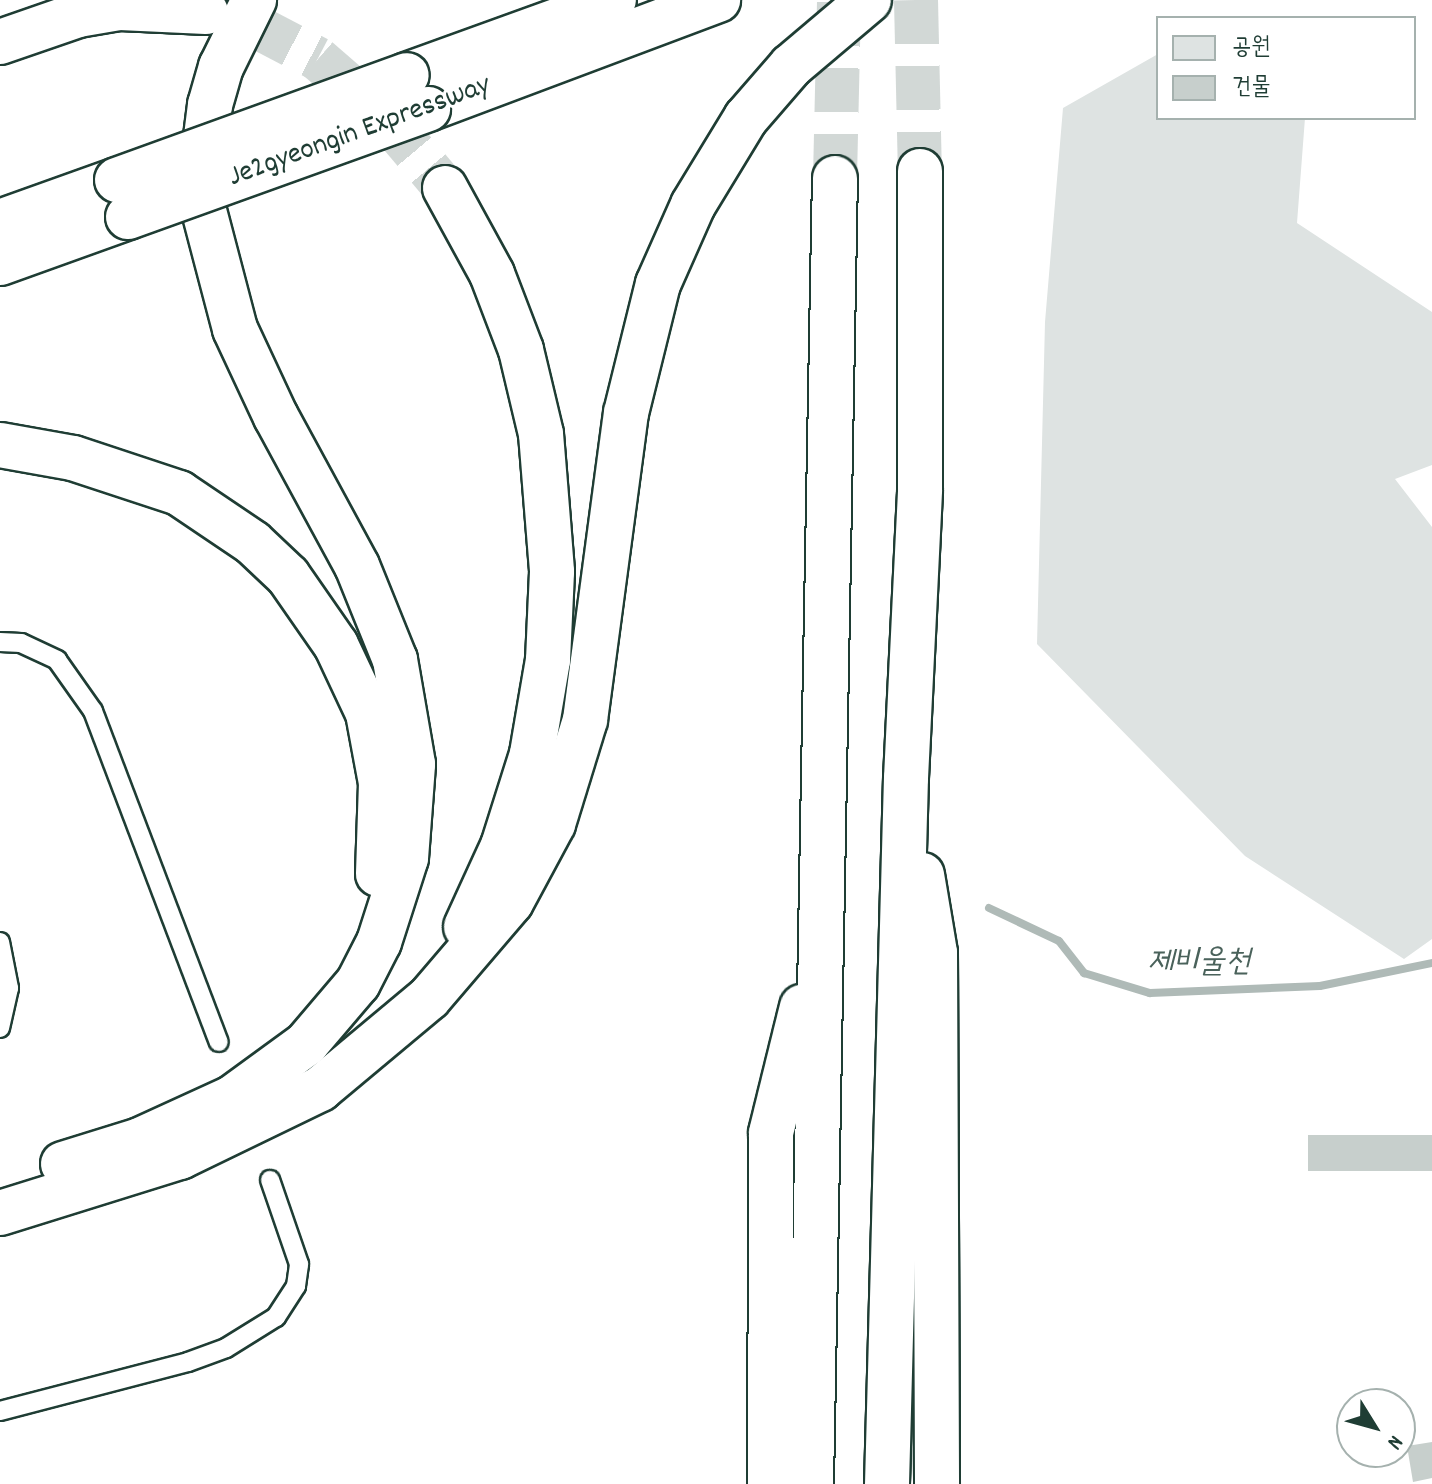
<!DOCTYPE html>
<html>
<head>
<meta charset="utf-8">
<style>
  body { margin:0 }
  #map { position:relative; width:1432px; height:1484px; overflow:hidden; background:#fff; font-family:Dekko,"Poor Story",sans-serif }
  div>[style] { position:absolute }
  .green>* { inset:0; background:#dee3e2 }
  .stream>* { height:8px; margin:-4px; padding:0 4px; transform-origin:4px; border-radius:4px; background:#afbab7 }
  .building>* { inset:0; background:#c7cfcc; transform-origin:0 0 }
  .trunk-tunnel>* { height:44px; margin-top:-22px; transform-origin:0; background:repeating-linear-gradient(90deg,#d2d8d6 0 44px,transparent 0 66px) }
  .motorway-tunnel>* { height:44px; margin-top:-22px; transform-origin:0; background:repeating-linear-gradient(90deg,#d2d8d6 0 44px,transparent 0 66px) }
  .roads { filter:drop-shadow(2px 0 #1f3d34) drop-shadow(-2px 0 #1f3d34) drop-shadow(0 2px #1f3d34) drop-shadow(0 -2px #1f3d34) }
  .service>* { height:18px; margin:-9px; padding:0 9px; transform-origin:9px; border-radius:9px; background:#fff }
  .trunk>* { height:44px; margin:-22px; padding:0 22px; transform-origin:22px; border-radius:22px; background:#fff }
  .motorway>* { height:44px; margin:-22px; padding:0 22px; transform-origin:22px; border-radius:22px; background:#fff }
  .bridges { filter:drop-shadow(2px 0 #1f3d34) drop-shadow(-2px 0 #1f3d34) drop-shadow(0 2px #1f3d34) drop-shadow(0 -2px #1f3d34) }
  .motorway-bridge>* { height:44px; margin:-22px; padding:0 22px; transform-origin:22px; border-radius:22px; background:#fff }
  span { translate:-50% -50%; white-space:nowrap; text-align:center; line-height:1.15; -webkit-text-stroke:6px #fff; paint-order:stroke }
  .street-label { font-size:30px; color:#1f3d34 }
  .water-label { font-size:32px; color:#4a625b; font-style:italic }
  .legend { position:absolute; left:1156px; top:16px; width:260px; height:104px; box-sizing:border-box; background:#fff; border:2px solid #a5b1ae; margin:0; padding:10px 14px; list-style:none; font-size:24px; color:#1f3d34 }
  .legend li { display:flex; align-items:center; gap:16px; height:40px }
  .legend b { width:40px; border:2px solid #a5b1ae }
  .north { position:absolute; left:1336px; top:1388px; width:80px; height:80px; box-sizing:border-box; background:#fff; border:2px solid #a5b1ae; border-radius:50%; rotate:127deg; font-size:22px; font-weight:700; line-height:32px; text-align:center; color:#1f3d34 }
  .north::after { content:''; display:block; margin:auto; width:28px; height:36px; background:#1f3d34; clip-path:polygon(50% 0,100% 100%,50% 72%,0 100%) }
</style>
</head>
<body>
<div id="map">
  <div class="green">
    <div style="clip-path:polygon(1158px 54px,1158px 118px,1305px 118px,1297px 223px,1432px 312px,1432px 465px,1395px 479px,1432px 527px,1432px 939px,1404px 959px,1245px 856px,1037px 644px,1045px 322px,1063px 108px)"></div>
  </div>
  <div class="stream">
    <div style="left:989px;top:908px;width:77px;rotate:25.2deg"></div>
    <div style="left:1059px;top:941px;width:41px;rotate:52deg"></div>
    <div style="left:1084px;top:973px;width:69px;rotate:16.9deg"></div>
    <div style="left:1150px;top:993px;width:170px;rotate:-2.4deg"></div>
    <div style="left:1320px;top:986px;width:114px;rotate:-11.6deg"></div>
  </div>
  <div class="building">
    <div style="left:1432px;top:1135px;width:36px;height:124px;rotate:90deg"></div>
    <div style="clip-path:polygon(1432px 1442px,1432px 1478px,1413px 1482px,1407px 1446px)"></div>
  </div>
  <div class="trunk-tunnel">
    <div style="left:916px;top:0;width:171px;rotate:88.7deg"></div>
    <div style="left:835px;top:178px;width:178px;rotate:-88.7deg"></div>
  </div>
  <div class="motorway-tunnel">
    <div style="left:208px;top:13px;width:47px;rotate:14.9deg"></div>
    <div style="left:253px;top:25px;width:73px;rotate:27.6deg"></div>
    <div style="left:318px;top:59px;width:90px;rotate:40.9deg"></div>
    <div style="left:386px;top:118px;width:92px;rotate:49.9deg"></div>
  </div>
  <div class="roads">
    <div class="service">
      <div style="left:0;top:642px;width:21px;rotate:3deg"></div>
      <div style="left:21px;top:643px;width:40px;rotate:25deg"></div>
      <div style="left:57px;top:660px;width:62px;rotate:54.8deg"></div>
      <div style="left:93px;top:711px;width:354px;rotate:69.2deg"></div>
      <div style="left:0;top:942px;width:47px;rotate:78.9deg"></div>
      <div style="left:9px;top:988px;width:41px;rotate:102.7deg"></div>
      <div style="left:0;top:1411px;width:194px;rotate:-14.6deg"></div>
      <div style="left:188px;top:1362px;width:40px;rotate:-20.2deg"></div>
      <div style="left:226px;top:1348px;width:59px;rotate:-31.8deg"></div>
      <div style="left:276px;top:1317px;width:37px;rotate:-57deg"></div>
      <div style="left:296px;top:1286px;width:22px;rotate:-82deg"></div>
      <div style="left:299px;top:1264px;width:89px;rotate:-109deg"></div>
    </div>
    <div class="trunk">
      <div style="left:922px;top:875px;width:79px;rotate:80.5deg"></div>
      <div style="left:935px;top:953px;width:531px;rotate:89.78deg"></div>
      <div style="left:770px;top:1484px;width:351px;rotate:-89.8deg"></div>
      <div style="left:771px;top:1133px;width:130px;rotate:-76.2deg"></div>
      <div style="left:811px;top:1484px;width:1306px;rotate:-88.95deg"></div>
      <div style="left:887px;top:1484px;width:706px;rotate:-88.46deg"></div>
      <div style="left:906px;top:778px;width:289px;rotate:-87.2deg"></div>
      <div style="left:920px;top:489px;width:318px;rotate:-90deg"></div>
    </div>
    <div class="motorway">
      <div style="left:0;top:42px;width:83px;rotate:-19.1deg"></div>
      <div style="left:78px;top:15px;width:43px;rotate:-9.5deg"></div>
      <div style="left:120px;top:8px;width:86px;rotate:2.7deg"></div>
      <div style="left:407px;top:75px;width:220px;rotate:-19.9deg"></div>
      <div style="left:428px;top:109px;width:310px;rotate:-20.6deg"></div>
      <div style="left:445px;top:188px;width:98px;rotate:61.3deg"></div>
      <div style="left:492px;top:274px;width:81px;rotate:69.1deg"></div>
      <div style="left:521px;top:350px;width:86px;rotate:76.6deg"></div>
      <div style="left:541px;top:434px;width:138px;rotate:85.4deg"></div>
      <div style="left:552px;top:572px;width:88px;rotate:92.6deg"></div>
      <div style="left:548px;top:660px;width:95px;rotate:99.7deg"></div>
      <div style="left:532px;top:754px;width:96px;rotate:107.5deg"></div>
      <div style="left:503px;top:846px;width:89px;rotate:114.6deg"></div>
      <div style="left:0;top:222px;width:124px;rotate:-19.7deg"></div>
      <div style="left:0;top:263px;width:136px;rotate:-19.8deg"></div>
      <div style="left:0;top:445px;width:74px;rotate:10.1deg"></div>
      <div style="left:73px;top:458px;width:112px;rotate:18.3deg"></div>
      <div style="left:179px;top:493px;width:89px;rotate:34deg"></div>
      <div style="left:253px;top:543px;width:48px;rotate:43.3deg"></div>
      <div style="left:288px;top:576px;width:84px;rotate:55.2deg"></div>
      <div style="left:336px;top:645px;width:75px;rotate:64.8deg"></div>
      <div style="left:368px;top:713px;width:71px;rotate:79.5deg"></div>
      <div style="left:381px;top:783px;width:91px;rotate:91.9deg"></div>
      <div style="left:63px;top:1164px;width:81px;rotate:-17.3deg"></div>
      <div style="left:140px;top:1140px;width:101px;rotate:-24.5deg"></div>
      <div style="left:232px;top:1098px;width:92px;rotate:-36.1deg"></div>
      <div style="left:306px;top:1044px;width:80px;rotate:-49.6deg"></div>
      <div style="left:358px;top:983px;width:46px;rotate:-62.9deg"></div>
      <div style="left:379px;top:942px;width:88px;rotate:-72.2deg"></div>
      <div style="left:406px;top:858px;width:94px;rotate:-85.7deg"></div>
      <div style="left:413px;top:764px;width:106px;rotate:-99.8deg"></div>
      <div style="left:395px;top:660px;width:101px;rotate:-112deg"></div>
      <div style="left:357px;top:566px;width:170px;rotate:-118.5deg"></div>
      <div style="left:276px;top:417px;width:97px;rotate:-115deg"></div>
      <div style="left:235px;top:329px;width:142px;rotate:-104.7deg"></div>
      <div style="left:199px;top:192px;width:88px;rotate:-82.8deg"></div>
      <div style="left:210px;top:105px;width:40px;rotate:-74deg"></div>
      <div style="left:221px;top:67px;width:75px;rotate:-63.8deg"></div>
      <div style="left:0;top:1213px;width:189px;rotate:-17.3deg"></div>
      <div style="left:180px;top:1157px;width:156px;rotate:-25.9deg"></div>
      <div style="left:320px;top:1089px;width:142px;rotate:-39.9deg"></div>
      <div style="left:429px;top:998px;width:126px;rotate:-49.5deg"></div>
      <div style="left:511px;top:902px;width:89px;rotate:-61.7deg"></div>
      <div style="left:553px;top:824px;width:109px;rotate:-72.9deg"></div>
      <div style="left:585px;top:720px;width:310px;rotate:-82.4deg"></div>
      <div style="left:626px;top:413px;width:133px;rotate:-76.1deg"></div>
      <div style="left:658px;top:284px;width:86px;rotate:-66.1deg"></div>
      <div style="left:693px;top:205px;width:102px;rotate:-58.7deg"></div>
      <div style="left:746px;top:118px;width:69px;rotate:-49.1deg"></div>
      <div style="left:791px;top:66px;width:102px;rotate:-40.2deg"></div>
    </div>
  </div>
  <div class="bridges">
    <div class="motorway-bridge">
      <div style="left:117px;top:180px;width:308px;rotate:-19.9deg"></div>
      <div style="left:128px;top:217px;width:319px;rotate:-19.8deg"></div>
    </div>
  </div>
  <div class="street-label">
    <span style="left:360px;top:133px;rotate:-20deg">Je2gyeongin Expressway</span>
  </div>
  <div class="water-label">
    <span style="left:1199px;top:964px">제비울천</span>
  </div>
  <ul class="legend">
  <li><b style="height:22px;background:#dee3e2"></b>공원</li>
  <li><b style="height:22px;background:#c7cfcc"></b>건물</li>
  </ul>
  <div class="north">N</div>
</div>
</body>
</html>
